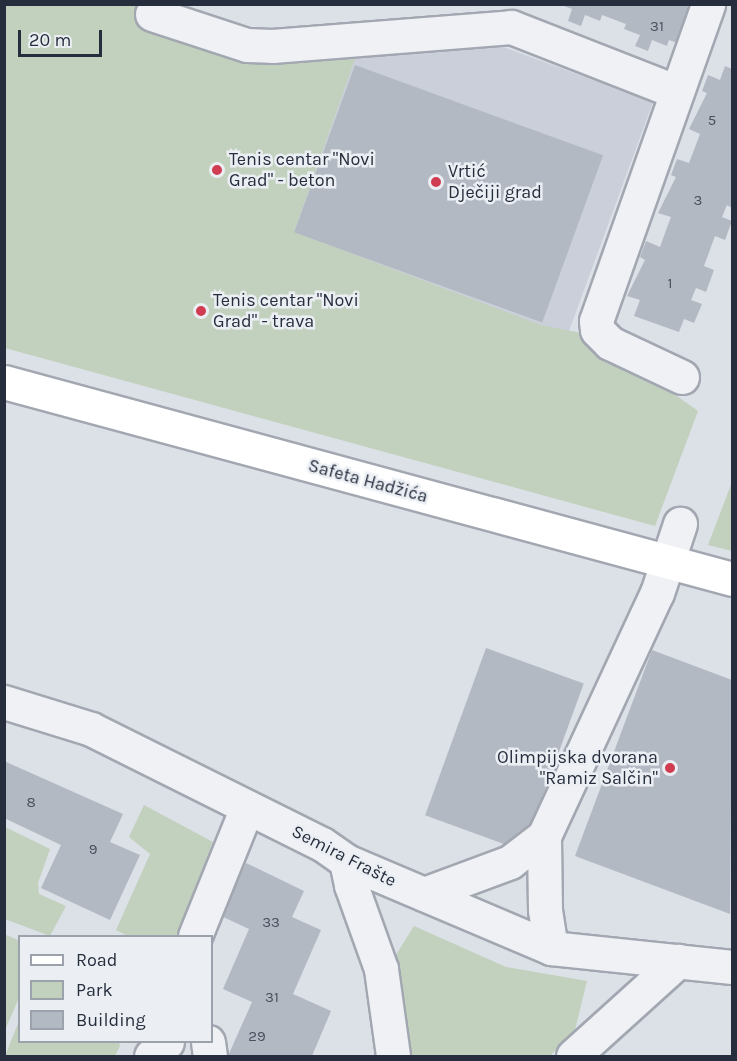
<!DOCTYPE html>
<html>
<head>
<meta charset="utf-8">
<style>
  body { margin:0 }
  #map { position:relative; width:737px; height:1061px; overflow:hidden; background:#dce0e7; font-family:Karla,sans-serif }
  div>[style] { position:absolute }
  .built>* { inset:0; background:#cacfd9 }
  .green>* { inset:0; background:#c2d1bd }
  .building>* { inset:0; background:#b3b9c3; transform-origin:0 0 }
  .roads { filter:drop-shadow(2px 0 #a2a7b1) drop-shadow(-2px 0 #a2a7b1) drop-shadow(0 2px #a2a7b1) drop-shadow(0 -2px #a2a7b1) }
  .minor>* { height:33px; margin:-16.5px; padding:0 16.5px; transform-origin:16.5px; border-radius:16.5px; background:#eff1f5 }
  .major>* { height:33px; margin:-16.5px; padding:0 16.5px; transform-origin:16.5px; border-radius:16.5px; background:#fff }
  .dots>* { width:16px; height:16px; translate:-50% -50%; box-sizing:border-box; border:3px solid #ebeff4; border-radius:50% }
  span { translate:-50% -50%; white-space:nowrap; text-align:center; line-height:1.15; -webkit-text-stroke:5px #ebeff4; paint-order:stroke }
  .number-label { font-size:15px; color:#49515e }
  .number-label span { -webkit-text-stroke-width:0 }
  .poi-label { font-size:18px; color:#262e3d }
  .left { translate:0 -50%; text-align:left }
  .right { translate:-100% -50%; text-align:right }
  .street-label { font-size:18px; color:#262e3d }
  .frame { position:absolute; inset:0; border:6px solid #262e3d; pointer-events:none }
  .legend { position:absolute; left:18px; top:935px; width:195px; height:108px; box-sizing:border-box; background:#ebeff4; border:2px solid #9ca2ab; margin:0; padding:8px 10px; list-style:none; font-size:18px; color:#262e3d }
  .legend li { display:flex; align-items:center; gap:12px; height:30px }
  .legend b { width:30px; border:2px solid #9ca2ab }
  .scale { position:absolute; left:18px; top:30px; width:84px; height:27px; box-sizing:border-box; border:3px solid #262e3d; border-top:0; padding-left:8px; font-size:18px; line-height:21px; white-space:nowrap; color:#262e3d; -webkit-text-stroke:4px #ebeff4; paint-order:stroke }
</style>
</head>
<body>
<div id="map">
  <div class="built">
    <div style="clip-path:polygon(495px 44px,653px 102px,569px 331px,511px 362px,221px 246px,275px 64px)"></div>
  </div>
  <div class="green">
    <div style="clip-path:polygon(4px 5px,141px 5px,143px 20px,275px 64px,356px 56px,294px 232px,541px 325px,591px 335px,698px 411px,655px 526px,5px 348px)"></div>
    <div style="clip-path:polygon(732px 482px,732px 551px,708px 545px)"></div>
    <div style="clip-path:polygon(144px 805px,213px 842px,176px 936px,128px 936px,116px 930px,150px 854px,129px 837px)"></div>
    <div style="clip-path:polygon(5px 827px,50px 849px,38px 883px,39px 894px,66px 906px,50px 936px,5px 919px)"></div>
    <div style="clip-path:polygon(414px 926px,506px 967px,587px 981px,575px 1030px,550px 1056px,409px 1056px,394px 958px)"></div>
    <div style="clip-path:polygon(4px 934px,20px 941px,19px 998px,5px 1030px)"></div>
    <div style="clip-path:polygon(19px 1021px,20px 1042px,119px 1042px,120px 1046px,115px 1056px,5px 1056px)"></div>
  </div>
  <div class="building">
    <div style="clip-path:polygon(559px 4px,698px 4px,683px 45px,669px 40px,667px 46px,652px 40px,648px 51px,635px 46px,640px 35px,624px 29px,626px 24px,602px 15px,600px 21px,585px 15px,581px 26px,568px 21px,572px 9px)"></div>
    <div style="left:355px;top:65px;width:264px;height:178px;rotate:20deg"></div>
    <div style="clip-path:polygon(725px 66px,732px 69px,732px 208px,727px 205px,722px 217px,732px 221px,725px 240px,715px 236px,704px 266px,714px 270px,706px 292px,696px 288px,691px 300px,702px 304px,694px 323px,684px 319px,679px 332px,634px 316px,640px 300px,627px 296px,645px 260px,640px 257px,646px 241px,660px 247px,665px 233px,671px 217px,658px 213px,676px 177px,671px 175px,677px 159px,689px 163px,700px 134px,689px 129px,707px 93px,702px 91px,708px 75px,720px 80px)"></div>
    <div style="left:486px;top:648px;width:104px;height:178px;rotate:20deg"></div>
    <div style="clip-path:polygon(652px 650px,732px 680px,730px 914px,575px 856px)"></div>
    <div style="clip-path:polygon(4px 761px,123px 814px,110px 842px,140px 855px,110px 920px,41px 888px,61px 845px,4px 818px)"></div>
    <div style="clip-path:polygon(246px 863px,304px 891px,292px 917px,321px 930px,293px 994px,331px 1011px,312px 1056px,228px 1056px,252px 1002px,223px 989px,249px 929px,221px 916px)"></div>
  </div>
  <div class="roads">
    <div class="minor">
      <div style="left:152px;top:14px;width:100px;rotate:18.1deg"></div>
      <div style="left:247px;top:45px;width:25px;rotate:2deg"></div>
      <div style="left:272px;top:46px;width:240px;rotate:-4.5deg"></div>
      <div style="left:511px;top:27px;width:178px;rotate:21.4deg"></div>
      <div style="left:682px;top:377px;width:80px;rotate:-154.7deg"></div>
      <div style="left:610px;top:343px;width:18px;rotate:-135deg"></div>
      <div style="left:597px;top:330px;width:9px;rotate:-96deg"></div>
      <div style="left:596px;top:321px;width:336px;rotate:-70.5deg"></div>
      <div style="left:4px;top:702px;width:91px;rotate:17.2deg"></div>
      <div style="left:91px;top:729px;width:258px;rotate:26.5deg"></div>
      <div style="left:322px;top:844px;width:29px;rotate:35deg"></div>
      <div style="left:346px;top:861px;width:223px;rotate:23deg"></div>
      <div style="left:551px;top:948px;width:182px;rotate:6deg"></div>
      <div style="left:346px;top:861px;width:25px;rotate:78deg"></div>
      <div style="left:351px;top:885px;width:89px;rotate:70.3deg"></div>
      <div style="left:381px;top:969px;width:88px;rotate:82.1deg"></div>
      <div style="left:424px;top:894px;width:92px;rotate:-20.4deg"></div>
      <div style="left:510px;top:862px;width:43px;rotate:-37.4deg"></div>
      <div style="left:195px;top:936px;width:139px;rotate:-68deg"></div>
      <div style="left:551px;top:948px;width:38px;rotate:-99deg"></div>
      <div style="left:545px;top:910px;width:74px;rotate:-90.8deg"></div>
      <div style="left:544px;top:836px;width:268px;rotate:-65.1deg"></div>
      <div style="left:657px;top:593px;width:73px;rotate:-71.6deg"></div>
      <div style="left:208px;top:1042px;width:14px;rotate:82deg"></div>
      <div style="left:151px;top:1056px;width:21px;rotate:-41deg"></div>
      <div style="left:573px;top:1056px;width:142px;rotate:-42.1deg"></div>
    </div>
    <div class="major">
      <div style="left:4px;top:382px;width:754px;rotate:15.14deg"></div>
    </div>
  </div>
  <div class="dots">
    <div style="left:217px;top:170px;background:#d03d50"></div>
    <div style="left:436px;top:182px;background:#d03d50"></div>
    <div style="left:201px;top:311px;background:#d03d50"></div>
    <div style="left:670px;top:768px;background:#d03d50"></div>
  </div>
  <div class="number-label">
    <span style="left:657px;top:27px">31</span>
    <span style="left:712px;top:121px">5</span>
    <span style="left:698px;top:201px">3</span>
    <span style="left:670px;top:284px">1</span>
    <span style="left:31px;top:803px">8</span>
    <span style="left:93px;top:850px">9</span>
    <span style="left:271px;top:923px">33</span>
    <span style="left:272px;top:998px">31</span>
    <span style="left:257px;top:1037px">29</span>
  </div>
  <div class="poi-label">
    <span class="left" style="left:229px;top:170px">Tenis centar "Novi<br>Grad" - beton</span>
    <span class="left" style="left:448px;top:182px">Vrtić<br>Dječiji grad</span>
    <span class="left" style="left:213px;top:311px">Tenis centar "Novi<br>Grad" - trava</span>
    <span class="right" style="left:658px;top:768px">Olimpijska dvorana<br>"Ramiz Salčin"</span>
  </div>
  <div class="street-label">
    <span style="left:368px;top:481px;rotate:15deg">Safeta Hadžića</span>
    <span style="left:344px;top:856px;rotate:27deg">Semira Frašte</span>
  </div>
  <div class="frame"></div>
  <ul class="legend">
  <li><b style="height:8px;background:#fff"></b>Road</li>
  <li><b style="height:16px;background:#c2d1bd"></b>Park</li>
  <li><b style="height:16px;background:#b3b9c3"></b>Building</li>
  </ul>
  <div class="scale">20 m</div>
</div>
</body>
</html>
